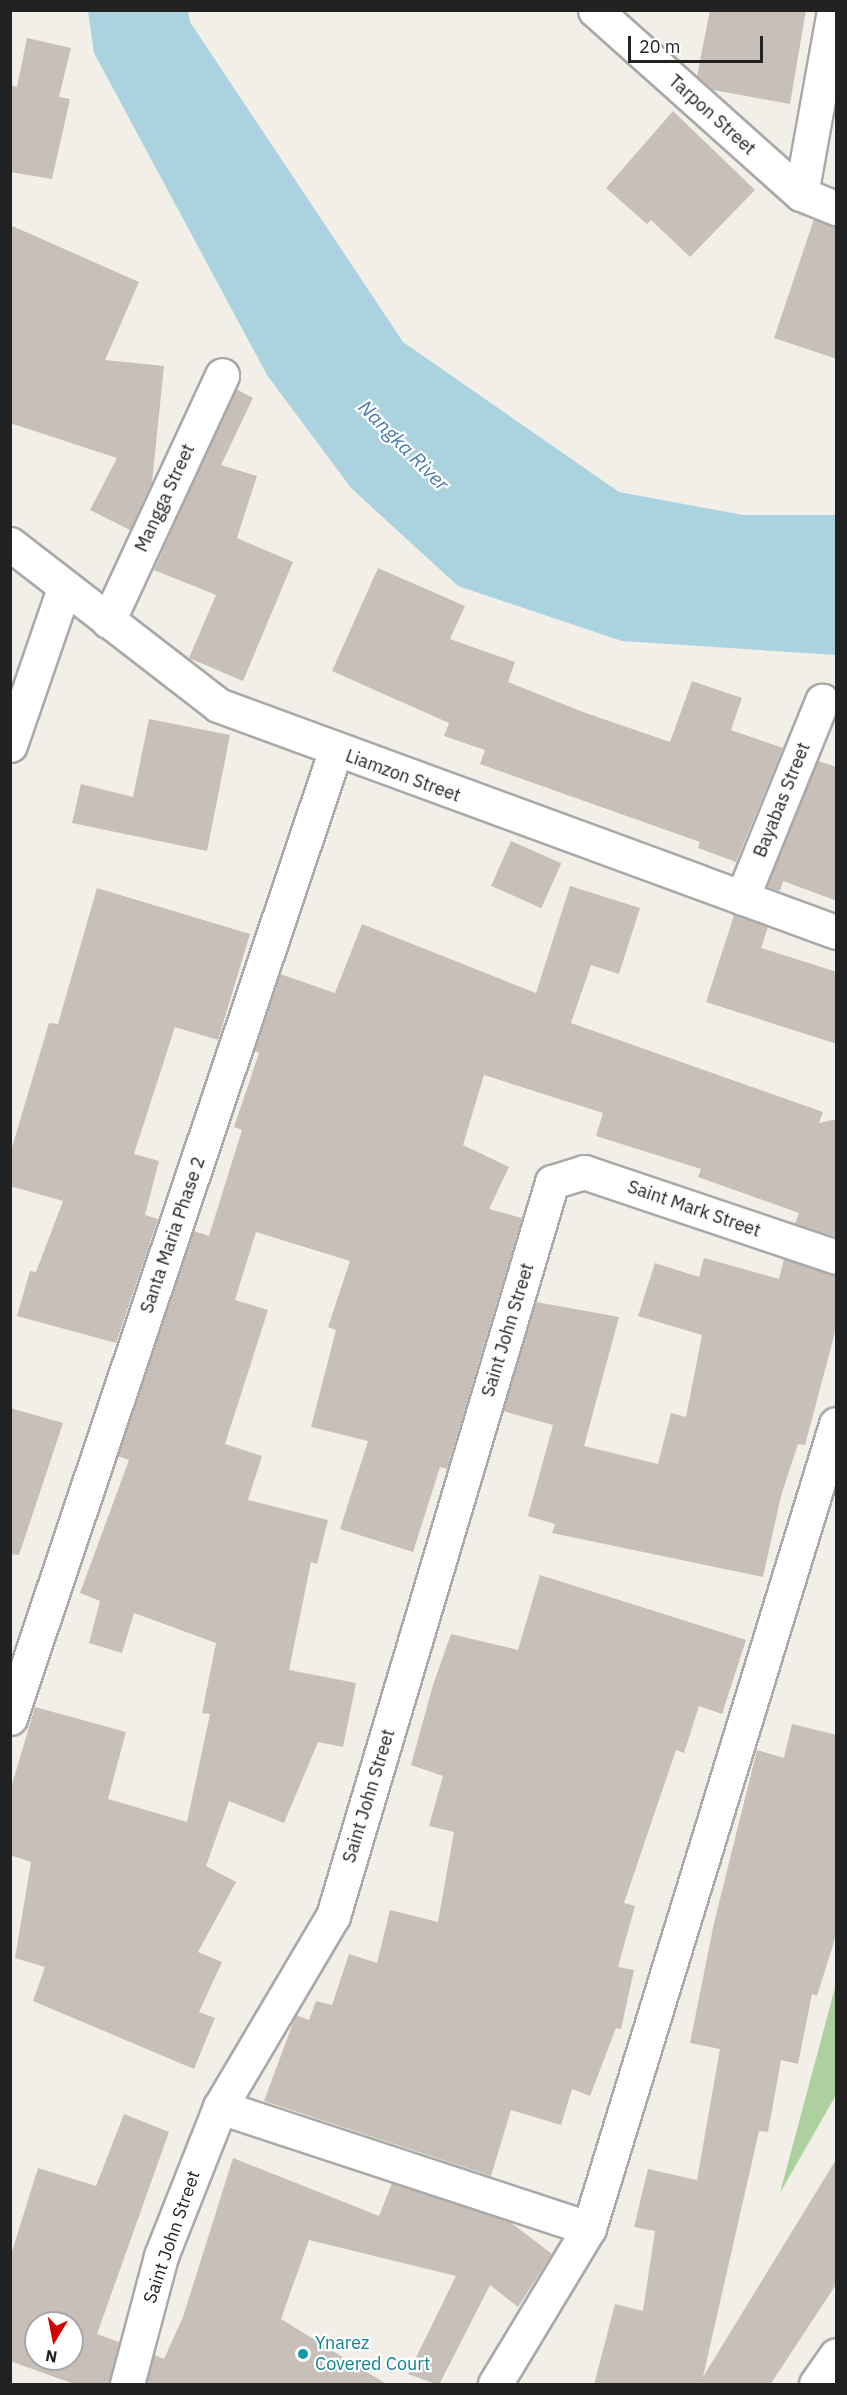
<!DOCTYPE html>
<html>
<head>
<meta charset="utf-8">
<style>
  body { margin:0 }
  #map { position:relative; width:847px; height:2395px; overflow:hidden; background:#f2efe9; font-family:"IBM Plex Sans",sans-serif }
  div>[style] { position:absolute }
  .forest>* { inset:0; background:#add19e }
  .water>* { inset:0; background:#aad3df }
  .building>* { inset:0; background:#c7bfb8; transform-origin:0 0 }
  .roads { filter:drop-shadow(2px 0 #a9a9a9) drop-shadow(-2px 0 #a9a9a9) drop-shadow(0 2px #a9a9a9) drop-shadow(0 -2px #a9a9a9) }
  .minor>* { height:33px; margin:-16.5px; padding:0 16.5px; transform-origin:16.5px; border-radius:16.5px; background:#fff }
  .tertiary>* { height:33px; margin:-16.5px; padding:0 16.5px; transform-origin:16.5px; border-radius:16.5px; background:#fff }
  .dots>* { width:16px; height:16px; translate:-50% -50%; box-sizing:border-box; border:3px solid #fff; border-radius:50% }
  span { translate:-50% -50%; white-space:nowrap; text-align:center; line-height:1.15; -webkit-text-stroke:4.5px #fff; paint-order:stroke }
  .street-label { font-size:18px; color:#222 }
  .culture-label { font-size:18px; color:#0d838f }
  .left { translate:0 -50%; text-align:left }
  .water-label { font-size:20px; color:#4a7aab; font-style:italic }
  .frame { position:absolute; inset:0; border:12px solid #222; pointer-events:none }
  .north { position:absolute; left:24px; top:2311px; width:60px; height:60px; box-sizing:border-box; background:#fff; border:2px solid #a7a7a7; border-radius:50%; rotate:190deg; font-size:16px; font-weight:700; line-height:24px; text-align:center; color:#222 }
  .north::after { content:''; display:block; margin:auto; width:21px; height:27px; background:#d40000; clip-path:polygon(50% 0,100% 100%,50% 72%,0 100%) }
  .scale { position:absolute; left:628px; top:36px; width:135px; height:27px; box-sizing:border-box; border:3px solid #222; border-top:0; padding-left:8px; font-size:18px; line-height:21px; white-space:nowrap; color:#222; -webkit-text-stroke:4px #fff; paint-order:stroke }
</style>
</head>
<body>
<div id="map">
  <div class="forest">
    <div style="clip-path:polygon(836px 1984px,836px 2095px,780px 2193px)"></div>
  </div>
  <div class="water">
    <div style="clip-path:polygon(88px 11px,188px 11px,190px 22px,403px 342px,619px 492px,743px 515px,836px 515px,836px 655px,622px 641px,458px 586px,351px 488px,267px 375px,94px 53px)"></div>
  </div>
  <div class="building">
    <div style="clip-path:polygon(710px 10px,806px 10px,790px 104px,713px 90px,697px 76px)"></div>
    <div style="clip-path:polygon(27px 38px,71px 48px,59px 97px,70px 99px,52px 179px,10px 172px,10px 85px,17px 87px)"></div>
    <div style="clip-path:polygon(673px 111px,755px 190px,690px 257px,651px 220px,647px 224px,606px 188px)"></div>
    <div style="clip-path:polygon(814px 219px,837px 226px,837px 359px,774px 338px)"></div>
    <div style="clip-path:polygon(10px 225px,139px 282px,105px 360px,164px 366px,152px 482px,130px 530px,90px 510px,117px 458px,10px 423px)"></div>
    <div style="clip-path:polygon(236px 389px,253px 398px,221px 465px,257px 476px,237px 538px,293px 562px,243px 681px,189px 658px,216px 595px,154px 570px)"></div>
    <div style="clip-path:polygon(378px 568px,465px 606px,450px 639px,515px 662px,508px 682px,583px 712px,670px 742px,692px 681px,742px 698px,731px 730px,783px 748px,736px 862px,698px 848px,700px 842px,480px 764px,485px 750px,444px 736px,449px 723px,332px 671px)"></div>
    <div style="clip-path:polygon(149px 719px,230px 735px,207px 851px,72px 823px,81px 784px,133px 797px)"></div>
    <div style="clip-path:polygon(818px 761px,837px 767px,837px 901px,783px 881px,780px 891px,767px 887px)"></div>
    <div style="left:511px;top:841px;width:55px;height:49px;rotate:24deg"></div>
    <div style="clip-path:polygon(570px 886px,640px 908px,619px 974px,591px 965px,571px 1023px,823px 1112px,819px 1123px,837px 1119px,837px 1237px,795px 1224px,799px 1213px,698px 1177px,701px 1169px,596px 1136px,603px 1113px,484px 1075px,463px 1145px,509px 1167px,489px 1209px,522px 1218px,447px 1469px,440px 1467px,413px 1552px,340px 1529px,368px 1441px,311px 1427px,336px 1330px,328px 1327px,350px 1261px,256px 1232px,235px 1300px,268px 1310px,225px 1444px,262px 1456px,248px 1500px,328px 1520px,317px 1564px,311px 1562px,289px 1670px,356px 1683px,343px 1747px,318px 1742px,284px 1823px,229px 1801px,206px 1866px,236px 1882px,198px 1952px,222px 1962px,199px 2012px,215px 2018px,194px 2069px,33px 2001px,45px 1967px,15px 1958px,31px 1862px,10px 1855px,10px 1791px,35px 1707px,126px 1732px,108px 1799px,187px 1822px,210px 1714px,202px 1713px,216px 1643px,134px 1613px,122px 1653px,89px 1643px,100px 1601px,80px 1593px,129px 1460px,118px 1456px,194px 1231px,209px 1236px,242px 1130px,234px 1127px,259px 1053px,254px 1051px,280px 974px,335px 993px,362px 924px,536px 993px)"></div>
    <div style="clip-path:polygon(97px 888px,250px 934px,218px 1040px,175px 1027px,134px 1154px,159px 1161px,145px 1215px,158px 1219px,116px 1343px,17px 1316px,30px 1271px,36px 1272px,63px 1201px,10px 1186px,10px 1154px,49px 1023px,58px 1024px)"></div>
    <div style="clip-path:polygon(734px 915px,768px 927px,761px 948px,837px 972px,837px 1044px,706px 1002px)"></div>
    <div style="clip-path:polygon(704px 1258px,779px 1279px,784px 1259px,837px 1275px,837px 1325px,805px 1445px,798px 1444px,781px 1496px,763px 1577px,552px 1533px,555px 1524px,528px 1516px,553px 1425px,503px 1411px,536px 1302px,619px 1317px,584px 1446px,658px 1464px,671px 1413px,686px 1417px,702px 1335px,638px 1316px,655px 1263px,699px 1277px)"></div>
    <div style="clip-path:polygon(10px 1408px,63px 1423px,19px 1555px,10px 1554px)"></div>
    <div style="clip-path:polygon(540px 1575px,746px 1640px,722px 1714px,699px 1706px,684px 1753px,676px 1750px,624px 1903px,635px 1906px,618px 1967px,634px 1970px,621px 2029px,616px 2028px,590px 2096px,572px 2089px,561px 2125px,511px 2110px,491px 2176px,264px 2101px,296px 2015px,309px 2020px,316px 2001px,332px 2005px,349px 1954px,377px 1963px,390px 1910px,438px 1922px,454px 1832px,429px 1826px,443px 1776px,411px 1765px,433px 1685px,451px 1634px,518px 1650px)"></div>
    <div style="clip-path:polygon(792px 1724px,837px 1735px,837px 1932px,817px 1996px,812px 1994px,798px 2064px,781px 2060px,768px 2132px,759px 2131px,703px 2377px,837px 2158px,837px 2283px,770px 2385px,594px 2385px,615px 2304px,643px 2311px,655px 2231px,634px 2227px,648px 2169px,697px 2180px,720px 2049px,690px 2043px,714px 1923px,757px 1750px,784px 1758px)"></div>
    <div style="clip-path:polygon(evenodd,124px 2114px,169px 2132px,97px 2334px,119px 2342px,109px 2385px,77px 2385px,10px 2361px,10px 2258px,38px 2168px,96px 2186px,124px 2114px,36px 2323px,72px 2323px,72px 2359px,36px 2359px,36px 2323px)"></div>
    <div style="clip-path:polygon(233px 2158px,379px 2216px,392px 2183px,510px 2222px,552px 2254px,518px 2307px,490px 2285px,439px 2385px,408px 2374px,456px 2276px,309px 2240px,281px 2319px,388px 2385px,146px 2385px,154px 2355px,164px 2359px,183px 2317px)"></div>
  </div>
  <div class="roads">
    <div class="minor">
      <div style="left:595px;top:10px;width:276px;rotate:41.8deg"></div>
      <div style="left:801px;top:194px;width:38px;rotate:22deg"></div>
      <div style="left:801px;top:194px;width:187px;rotate:-79.8deg"></div>
      <div style="left:10px;top:544px;width:263px;rotate:37.7deg"></div>
      <div style="left:218px;top:705px;width:658px;rotate:20.17deg"></div>
      <div style="left:108px;top:621px;width:271px;rotate:-65.1deg"></div>
      <div style="left:10px;top:745px;width:166px;rotate:-71deg"></div>
      <div style="left:742px;top:898px;width:213px;rotate:-67.9deg"></div>
      <div style="left:10px;top:1718px;width:1019px;rotate:-71.41deg"></div>
      <div style="left:220px;top:2107px;width:388px;rotate:18.2deg"></div>
      <div style="left:127px;top:2384px;width:132px;rotate:-75.1deg"></div>
      <div style="left:161px;top:2256px;width:160px;rotate:-68.4deg"></div>
      <div style="left:220px;top:2107px;width:222px;rotate:-59.4deg"></div>
      <div style="left:333px;top:1916px;width:766px;rotate:-73.39deg"></div>
      <div style="left:552px;top:1182px;width:34px;rotate:-17deg"></div>
      <div style="left:584px;top:1172px;width:266px;rotate:18.6deg"></div>
      <div style="left:495px;top:2384px;width:182px;rotate:-58.9deg"></div>
      <div style="left:589px;top:2228px;width:841px;rotate:-72.92deg"></div>
    </div>
    <div class="tertiary">
      <div style="left:816px;top:2384px;width:35px;rotate:-55deg"></div>
    </div>
  </div>
  <div class="dots">
    <div style="left:303px;top:2354px;background:#0f9aa8"></div>
  </div>
  <div class="street-label">
    <span style="left:712px;top:115px;rotate:42deg">Tarpon Street</span>
    <span style="left:165px;top:498px;rotate:-65deg">Mangga Street</span>
    <span style="left:403px;top:776px;rotate:20deg">Liamzon Street</span>
    <span style="left:782px;top:800px;rotate:-68deg">Bayabas Street</span>
    <span style="left:694px;top:1209px;rotate:19deg">Saint Mark Street</span>
    <span style="left:173px;top:1235px;rotate:-71deg">Santa Maria Phase 2</span>
    <span style="left:508px;top:1330px;rotate:-73deg">Saint John Street</span>
    <span style="left:369px;top:1796px;rotate:-73deg">Saint John Street</span>
    <span style="left:172px;top:2237px;rotate:-71deg">Saint John Street</span>
  </div>
  <div class="culture-label">
    <span class="left" style="left:315px;top:2354px">Ynarez<br>Covered Court</span>
  </div>
  <div class="water-label">
    <span style="left:404px;top:445px;rotate:45deg">Nangka River</span>
  </div>
  <div class="frame"></div>
  <div class="north">N</div>
  <div class="scale">20 m</div>
</div>
</body>
</html>
